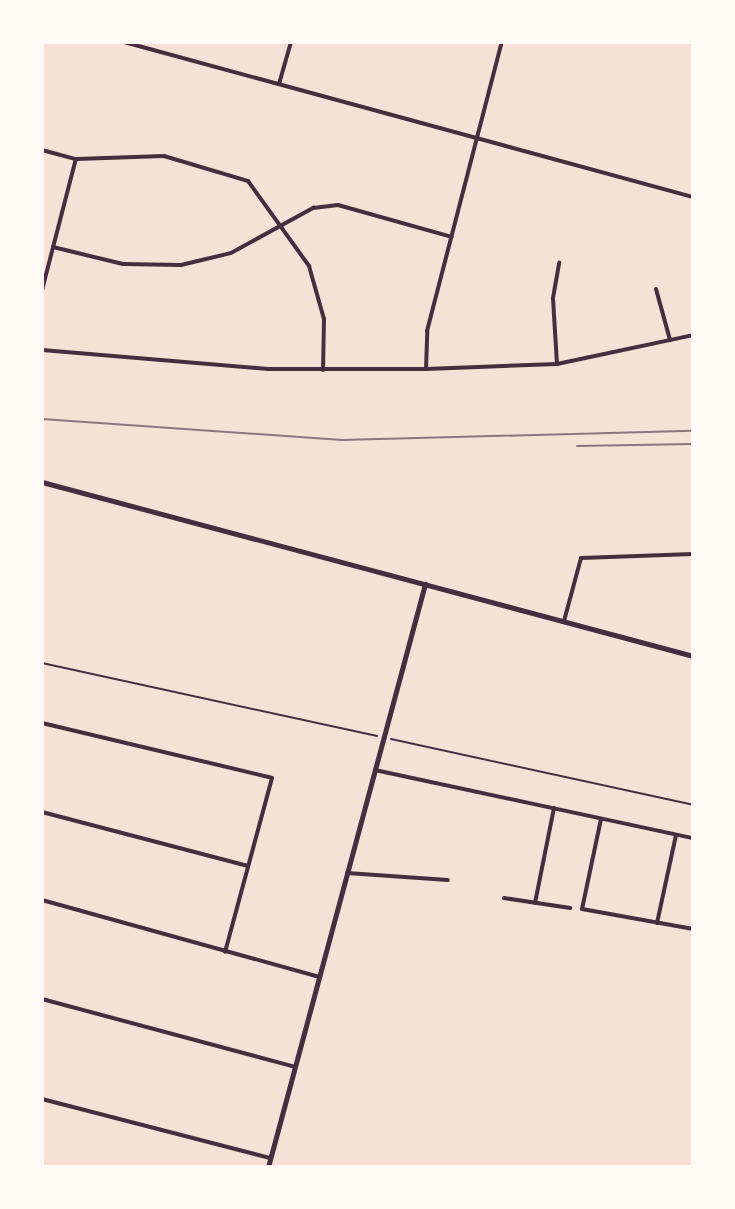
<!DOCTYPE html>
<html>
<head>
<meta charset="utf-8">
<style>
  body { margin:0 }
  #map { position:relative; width:735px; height:1209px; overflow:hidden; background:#f7e1d7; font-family:"Space Grotesk",sans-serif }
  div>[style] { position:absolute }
  .path>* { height:2px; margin:-1px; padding:0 1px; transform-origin:1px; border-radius:1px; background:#4a2c40 }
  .minor>* { height:4px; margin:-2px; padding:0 2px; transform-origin:2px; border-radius:2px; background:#4a2c40 }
  .tertiary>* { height:5px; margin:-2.5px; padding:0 2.5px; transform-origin:2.5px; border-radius:2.5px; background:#4a2c40 }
  .rail>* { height:2px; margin:-1px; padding:0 1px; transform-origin:1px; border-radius:1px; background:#8f747c }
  span { translate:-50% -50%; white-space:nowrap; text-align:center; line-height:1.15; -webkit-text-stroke:6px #fffaf5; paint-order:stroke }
  .frame { position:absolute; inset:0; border:44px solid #fffaf5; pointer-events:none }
</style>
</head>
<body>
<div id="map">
  <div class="path">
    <div style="left:42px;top:663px;width:343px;rotate:12.3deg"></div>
    <div style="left:391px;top:739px;width:309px;rotate:12.3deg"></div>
  </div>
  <div class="minor">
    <div style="left:124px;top:42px;width:590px;rotate:15.24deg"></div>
    <div style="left:279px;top:84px;width:44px;rotate:-74.1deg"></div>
    <div style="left:42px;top:150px;width:35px;rotate:15deg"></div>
    <div style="left:76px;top:159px;width:88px;rotate:-2deg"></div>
    <div style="left:164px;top:156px;width:88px;rotate:16.6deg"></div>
    <div style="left:248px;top:181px;width:105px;rotate:54.3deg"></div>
    <div style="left:309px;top:266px;width:55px;rotate:74.2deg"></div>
    <div style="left:324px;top:319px;width:51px;rotate:91.1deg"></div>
    <div style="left:53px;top:247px;width:72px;rotate:13.7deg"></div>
    <div style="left:123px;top:264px;width:58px;rotate:1deg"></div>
    <div style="left:181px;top:265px;width:51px;rotate:-13.5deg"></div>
    <div style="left:231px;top:253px;width:94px;rotate:-28.8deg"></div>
    <div style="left:313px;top:208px;width:25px;rotate:-7deg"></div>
    <div style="left:338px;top:205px;width:118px;rotate:15.7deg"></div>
    <div style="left:656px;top:289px;width:53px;rotate:74.6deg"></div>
    <div style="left:42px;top:290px;width:135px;rotate:-75.5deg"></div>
    <div style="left:42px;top:350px;width:227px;rotate:4.8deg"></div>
    <div style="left:268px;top:369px;width:158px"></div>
    <div style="left:426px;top:369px;width:131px;rotate:-2.2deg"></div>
    <div style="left:557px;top:364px;width:139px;rotate:-12deg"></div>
    <div style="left:557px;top:364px;width:66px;rotate:-93.5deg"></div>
    <div style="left:553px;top:298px;width:36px;rotate:-80deg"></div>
    <div style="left:426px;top:369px;width:38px;rotate:-88deg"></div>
    <div style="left:427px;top:331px;width:299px;rotate:-75.5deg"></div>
    <div style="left:564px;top:621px;width:65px;rotate:-74.9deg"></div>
    <div style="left:581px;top:558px;width:112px;rotate:-2deg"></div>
    <div style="left:42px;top:723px;width:236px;rotate:13.4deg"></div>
    <div style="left:272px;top:778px;width:180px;rotate:105.1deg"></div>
    <div style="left:375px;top:770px;width:325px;rotate:12.1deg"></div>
    <div style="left:42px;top:812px;width:213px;rotate:14.7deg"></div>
    <div style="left:601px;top:819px;width:92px;rotate:101.9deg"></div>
    <div style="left:582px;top:909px;width:113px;rotate:10.2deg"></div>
    <div style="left:347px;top:873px;width:101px;rotate:4deg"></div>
    <div style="left:504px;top:898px;width:67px;rotate:8.6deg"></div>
    <div style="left:42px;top:900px;width:288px;rotate:15.5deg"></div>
    <div style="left:535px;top:903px;width:97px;rotate:-78.7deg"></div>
    <div style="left:657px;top:923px;width:90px;rotate:-77.8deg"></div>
    <div style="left:42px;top:999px;width:262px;rotate:15deg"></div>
    <div style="left:42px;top:1099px;width:236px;rotate:14.5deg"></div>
  </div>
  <div class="tertiary">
    <div style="left:42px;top:482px;width:674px;rotate:14.96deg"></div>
    <div style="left:268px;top:1167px;width:604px;rotate:-74.93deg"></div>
  </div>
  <div class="rail">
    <div style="left:42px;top:419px;width:301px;rotate:4deg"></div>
    <div style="left:342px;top:440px;width:351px;rotate:-1.5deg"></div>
    <div style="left:577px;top:446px;width:116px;rotate:-1deg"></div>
  </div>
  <div class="frame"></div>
</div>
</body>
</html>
